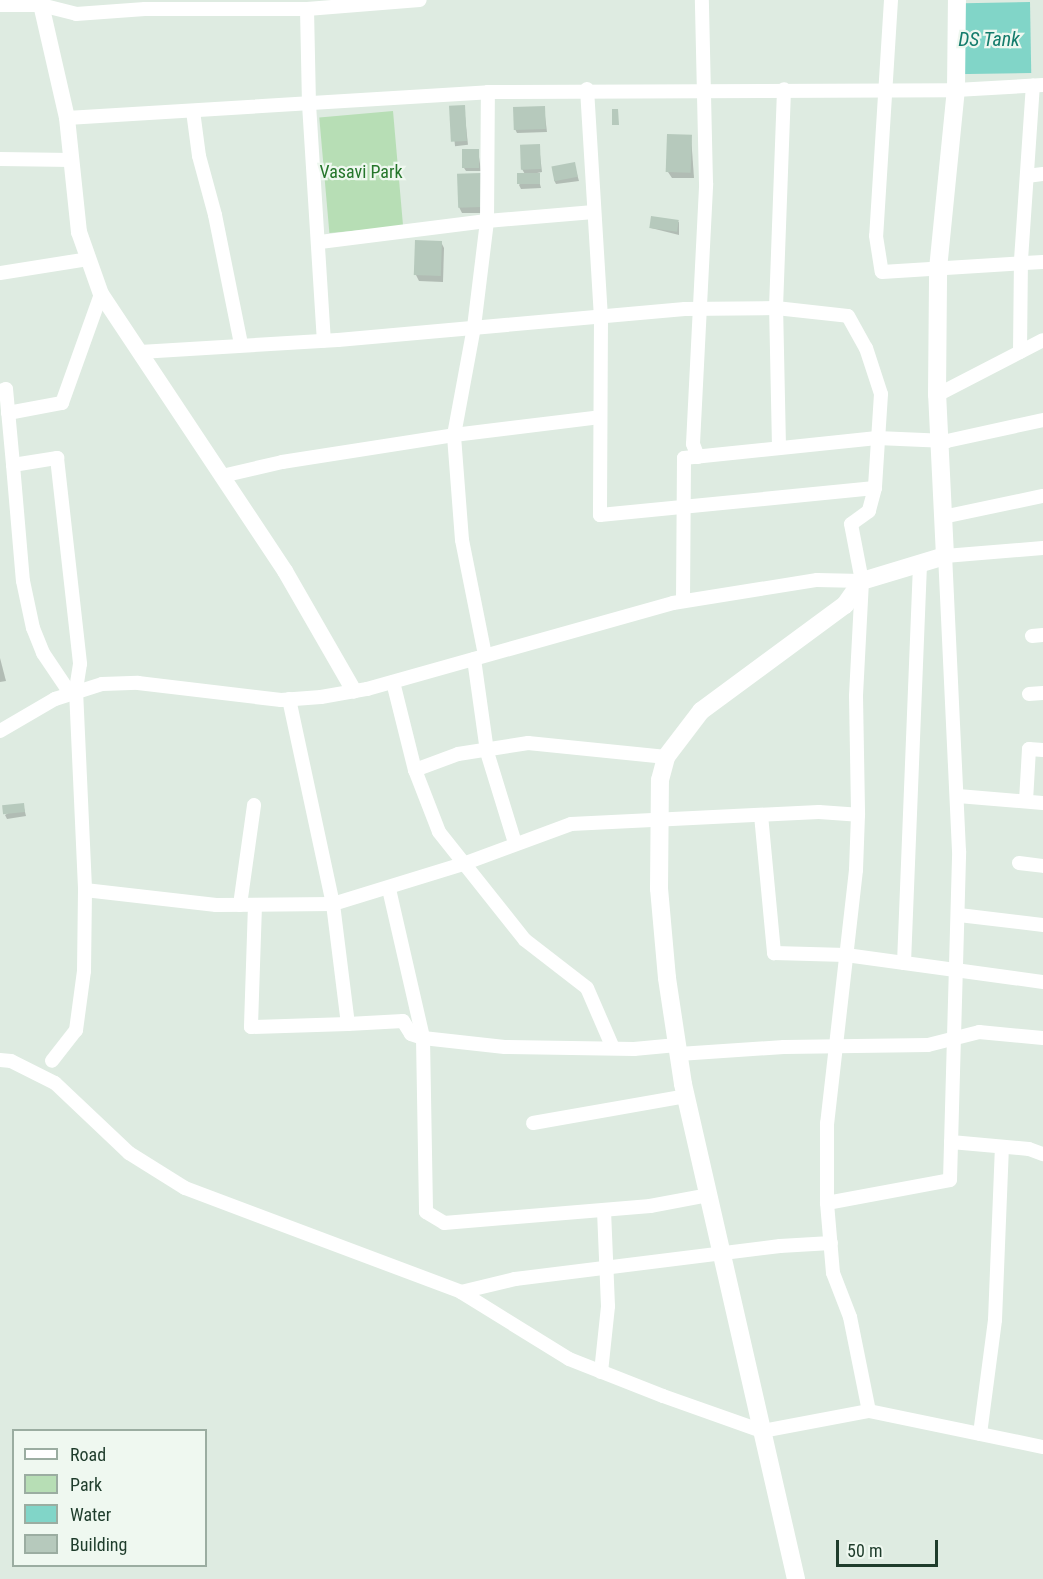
<!DOCTYPE html>
<html>
<head>
<meta charset="utf-8">
<style>
  body { margin:0 }
  #map { position:relative; width:1043px; height:1579px; overflow:hidden; background:#deebe1; font-family:"Roboto Condensed",sans-serif }
  div>[style] { position:absolute }
  .green>* { inset:0; background:#b7deb5; transform-origin:0 0 }
  .water>* { inset:0; background:#81d5c8; transform-origin:0 0 }
  .shadow>* { inset:0; background:#0003; transform-origin:0 0 }
  .building>* { inset:0; background:#b6c9bc; transform-origin:0 0 }
  .minor>* { height:14px; margin:-7px; padding:0 7px; transform-origin:7px; border-radius:7px; background:#fff }
  .tertiary>* { height:16px; margin:-8px; padding:0 8px; transform-origin:8px; border-radius:8px; background:#fff }
  .secondary>* { height:18px; margin:-9px; padding:0 9px; transform-origin:9px; border-radius:9px; background:#fff }
  span { translate:-50% -50%; white-space:nowrap; text-align:center; line-height:1.15; -webkit-text-stroke:4.5px #eff8f0; paint-order:stroke }
  .park-label { font-size:18px; color:#25762b }
  .water-label { font-size:20px; color:#147c6c; font-style:italic }
  .legend { position:absolute; left:12px; top:1429px; width:195px; height:138px; box-sizing:border-box; background:#eff8f0; border:2px solid #9bada1; margin:0; padding:8px 10px; list-style:none; font-size:18px; color:#1e3c2b }
  .legend li { display:flex; align-items:center; gap:12px; height:30px }
  .legend b { width:30px; border:2px solid #9bada1 }
  .scale { position:absolute; left:836px; top:1540px; width:102px; height:27px; box-sizing:border-box; border:3px solid #1e3c2b; border-top:0; padding-left:8px; font-size:18px; line-height:21px; white-space:nowrap; color:#1e3c2b; -webkit-text-stroke:4px #eff8f0; paint-order:stroke }
</style>
</head>
<body>
<div id="map">
  <div class="green">
    <div style="left:393px;top:111px;width:116px;height:74px;rotate:85deg"></div>
  </div>
  <div class="water">
    <div style="left:1030px;top:2px;width:71px;height:79px;rotate:89deg"></div>
  </div>
  <div class="shadow">
    <div style="left:464px;top:107px;width:38px;height:13px;rotate:84deg"></div>
    <div style="clip-path:polygon(544px 108px,547px 132px,517px 133px,515px 129px)"></div>
    <div style="clip-path:polygon(691px 136px,694px 178px,672px 178px,668px 172px)"></div>
    <div style="clip-path:polygon(539px 146px,542px 172px,537px 173px,541px 188px,521px 189px,519px 185px,526px 176px,522px 169px)"></div>
    <div style="clip-path:polygon(478px 150px,481px 171px,466px 171px,464px 168px)"></div>
    <div style="clip-path:polygon(574px 164px,579px 181px,556px 184px,554px 180px)"></div>
    <div style="clip-path:polygon(480px 175px,484px 213px,462px 213px,459px 207px)"></div>
    <div style="clip-path:polygon(679px 222px,679px 235px,651px 228px)"></div>
    <div style="clip-path:polygon(417px 241px,441px 242px,444px 248px,443px 282px,419px 281px,416px 275px)"></div>
    <div style="clip-path:polygon(0 658px,6px 681px,0 682px)"></div>
    <div style="clip-path:polygon(23px 804px,26px 816px,7px 819px,5px 815px)"></div>
  </div>
  <div class="building">
    <div style="left:465px;top:105px;width:36px;height:16px;rotate:87deg"></div>
    <div style="left:545px;top:106px;width:23px;height:32px;rotate:88deg"></div>
    <div style="clip-path:polygon(612px 109px,618px 109px,619px 125px,612px 125px)"></div>
    <div style="left:667px;top:134px;width:25px;height:38px;rotate:2deg"></div>
    <div style="left:540px;top:144px;width:25px;height:20px;rotate:88deg"></div>
    <div style="left:462px;top:149px;width:17px;height:19px"></div>
    <div style="left:575px;top:162px;width:15px;height:24px;rotate:79deg"></div>
    <div style="left:481px;top:173px;width:34px;height:24px;rotate:88deg"></div>
    <div style="left:540px;top:173px;width:11px;height:23px;rotate:90deg"></div>
    <div style="left:651px;top:216px;width:28px;height:12px;rotate:8deg"></div>
    <div style="left:415px;top:240px;width:27px;height:35px;rotate:2deg"></div>
    <div style="left:24px;top:803px;width:9px;height:22px;rotate:84deg"></div>
  </div>
  <div class="minor">
    <div style="left:891px;top:0;width:236px;rotate:93.6deg"></div>
    <div style="left:876px;top:236px;width:36px;rotate:81deg"></div>
    <div style="left:882px;top:272px;width:161px;rotate:-3.6deg"></div>
    <div style="left:0;top:5px;width:41px"></div>
    <div style="left:41px;top:5px;width:36px;rotate:14deg"></div>
    <div style="left:76px;top:14px;width:69px;rotate:-4.1deg"></div>
    <div style="left:145px;top:9px;width:162px"></div>
    <div style="left:307px;top:9px;width:113px;rotate:-4.6deg"></div>
    <div style="left:307px;top:9px;width:95px;rotate:88.8deg"></div>
    <div style="left:309px;top:104px;width:237px;rotate:86.4deg"></div>
    <div style="left:587px;top:89px;width:228px;rotate:86.5deg"></div>
    <div style="left:601px;top:317px;width:198px;rotate:90.3deg"></div>
    <div style="left:600px;top:515px;width:276px;rotate:-5.6deg"></div>
    <div style="left:193px;top:111px;width:45px;rotate:82.4deg"></div>
    <div style="left:199px;top:156px;width:61px;rotate:74.8deg"></div>
    <div style="left:215px;top:215px;width:132px;rotate:78.6deg"></div>
    <div style="left:67px;top:118px;width:422px;rotate:-3.5deg"></div>
    <div style="left:488px;top:92px;width:468px;rotate:-0.2deg"></div>
    <div style="left:956px;top:90px;width:87px;rotate:-3.3deg"></div>
    <div style="left:0;top:159px;width:72px;rotate:0.8deg"></div>
    <div style="left:1027px;top:176px;width:16px;rotate:-7deg"></div>
    <div style="left:320px;top:242px;width:168px;rotate:-7.2deg"></div>
    <div style="left:487px;top:221px;width:107px;rotate:-4.8deg"></div>
    <div style="left:0;top:273px;width:89px;rotate:-9deg"></div>
    <div style="left:140px;top:352px;width:198px;rotate:-3.5deg"></div>
    <div style="left:338px;top:340px;width:348px;rotate:-5.1deg"></div>
    <div style="left:685px;top:309px;width:91px;rotate:-0.6deg"></div>
    <div style="left:776px;top:308px;width:72px;rotate:6.3deg"></div>
    <div style="left:848px;top:316px;width:37px;rotate:61deg"></div>
    <div style="left:866px;top:348px;width:48px;rotate:71.9deg"></div>
    <div style="left:881px;top:394px;width:94px;rotate:93.7deg"></div>
    <div style="left:875px;top:488px;width:24px;rotate:105deg"></div>
    <div style="left:869px;top:511px;width:22px;rotate:144deg"></div>
    <div style="left:851px;top:524px;width:58px;rotate:79.1deg"></div>
    <div style="left:862px;top:581px;width:115px;rotate:93deg"></div>
    <div style="left:856px;top:696px;width:119px;rotate:89deg"></div>
    <div style="left:858px;top:815px;width:55px;rotate:92.1deg"></div>
    <div style="left:856px;top:870px;width:255px;rotate:96.5deg"></div>
    <div style="left:827px;top:1123px;width:80px;rotate:90deg"></div>
    <div style="left:827px;top:1203px;width:70px;rotate:85.1deg"></div>
    <div style="left:833px;top:1273px;width:47px;rotate:68.9deg"></div>
    <div style="left:850px;top:1317px;width:96px;rotate:78.6deg"></div>
    <div style="left:1020px;top:352px;width:92px;rotate:-89.4deg"></div>
    <div style="left:1021px;top:260px;width:175px;rotate:-86.1deg"></div>
    <div style="left:0;top:391px;width:6px;rotate:-18deg"></div>
    <div style="left:6px;top:389px;width:76px;rotate:84.7deg"></div>
    <div style="left:13px;top:465px;width:45px;rotate:-9deg"></div>
    <div style="left:57px;top:458px;width:207px;rotate:83.6deg"></div>
    <div style="left:80px;top:664px;width:26px;rotate:99deg"></div>
    <div style="left:76px;top:690px;width:200px;rotate:87.4deg"></div>
    <div style="left:85px;top:890px;width:81px;rotate:90.7deg"></div>
    <div style="left:84px;top:971px;width:60px;rotate:97.7deg"></div>
    <div style="left:76px;top:1030px;width:39px;rotate:128deg"></div>
    <div style="left:937px;top:395px;width:119px;rotate:-27.4deg"></div>
    <div style="left:8px;top:413px;width:55px;rotate:-10.5deg"></div>
    <div style="left:62px;top:403px;width:116px;rotate:-70.3deg"></div>
    <div style="left:779px;top:447px;width:139px;rotate:-91.2deg"></div>
    <div style="left:776px;top:308px;width:219px;rotate:-87.9deg"></div>
    <div style="left:698px;top:457px;width:14px;rotate:-111deg"></div>
    <div style="left:693px;top:444px;width:261px;rotate:-87.1deg"></div>
    <div style="left:706px;top:183px;width:183px;rotate:-91.3deg"></div>
    <div style="left:13px;top:465px;width:116px;rotate:85.1deg"></div>
    <div style="left:23px;top:581px;width:48px;rotate:78deg"></div>
    <div style="left:33px;top:628px;width:27px;rotate:68deg"></div>
    <div style="left:43px;top:653px;width:48px;rotate:56deg"></div>
    <div style="left:222px;top:476px;width:62px;rotate:-13.1deg"></div>
    <div style="left:282px;top:462px;width:174px;rotate:-8.9deg"></div>
    <div style="left:454px;top:435px;width:110px;rotate:-79.5deg"></div>
    <div style="left:474px;top:327px;width:107px;rotate:-83deg"></div>
    <div style="left:487px;top:221px;width:129px;rotate:-89.6deg"></div>
    <div style="left:943px;top:517px;width:102px;rotate:-11.9deg"></div>
    <div style="left:683px;top:601px;width:143px;rotate:-89.6deg"></div>
    <div style="left:684px;top:458px;width:194px;rotate:-5.9deg"></div>
    <div style="left:877px;top:438px;width:70px;rotate:2.5deg"></div>
    <div style="left:947px;top:441px;width:98px;rotate:-12.3deg"></div>
    <div style="left:1032px;top:636px;width:11px;rotate:-5deg"></div>
    <div style="left:485px;top:655px;width:117px;rotate:-101.3deg"></div>
    <div style="left:462px;top:540px;width:105px;rotate:-94.4deg"></div>
    <div style="left:454px;top:435px;width:147px;rotate:-7deg"></div>
    <div style="left:474px;top:659px;width:94px;rotate:82deg"></div>
    <div style="left:487px;top:752px;width:95px;rotate:72.9deg"></div>
    <div style="left:393px;top:682px;width:91px;rotate:76deg"></div>
    <div style="left:415px;top:770px;width:66px;rotate:68.8deg"></div>
    <div style="left:439px;top:832px;width:138px;rotate:51.5deg"></div>
    <div style="left:525px;top:940px;width:78px;rotate:37.7deg"></div>
    <div style="left:587px;top:988px;width:65px;rotate:66.6deg"></div>
    <div style="left:1029px;top:694px;width:14px;rotate:-4deg"></div>
    <div style="left:289px;top:699px;width:210px;rotate:77.9deg"></div>
    <div style="left:333px;top:904px;width:121px;rotate:82.9deg"></div>
    <div style="left:348px;top:1024px;width:55px;rotate:-3.1deg"></div>
    <div style="left:403px;top:1021px;width:15px;rotate:58deg"></div>
    <div style="left:411px;top:1034px;width:13px;rotate:18deg"></div>
    <div style="left:423px;top:1038px;width:82px;rotate:6.3deg"></div>
    <div style="left:505px;top:1047px;width:129px;rotate:0.9deg"></div>
    <div style="left:634px;top:1049px;width:43px;rotate:-5.3deg"></div>
    <div style="left:0;top:731px;width:64px;rotate:-30.2deg"></div>
    <div style="left:55px;top:699px;width:49px;rotate:-17.7deg"></div>
    <div style="left:102px;top:684px;width:36px;rotate:-2deg"></div>
    <div style="left:138px;top:683px;width:144px;rotate:6.8deg"></div>
    <div style="left:281px;top:700px;width:40px;rotate:-4.3deg"></div>
    <div style="left:321px;top:697px;width:47px;rotate:-9.9deg"></div>
    <div style="left:367px;top:689px;width:318px;rotate:-15.7deg"></div>
    <div style="left:673px;top:603px;width:146px;rotate:-9.1deg"></div>
    <div style="left:817px;top:580px;width:45px;rotate:1.3deg"></div>
    <div style="left:415px;top:770px;width:46px;rotate:-20.4deg"></div>
    <div style="left:458px;top:754px;width:71px;rotate:-8.9deg"></div>
    <div style="left:528px;top:743px;width:139px;rotate:5.8deg"></div>
    <div style="left:958px;top:796px;width:85px;rotate:4.7deg"></div>
    <div style="left:1026px;top:801px;width:52px;rotate:-86.7deg"></div>
    <div style="left:1029px;top:749px;width:14px;rotate:4deg"></div>
    <div style="left:761px;top:815px;width:139px;rotate:84.6deg"></div>
    <div style="left:774px;top:953px;width:72px;rotate:1.6deg"></div>
    <div style="left:846px;top:955px;width:199px;rotate:7.8deg"></div>
    <div style="left:1019px;top:863px;width:24px;rotate:7deg"></div>
    <div style="left:389px;top:889px;width:153px;rotate:77.1deg"></div>
    <div style="left:423px;top:1038px;width:174px;rotate:89deg"></div>
    <div style="left:426px;top:1212px;width:21px;rotate:31deg"></div>
    <div style="left:444px;top:1223px;width:207px;rotate:-4.7deg"></div>
    <div style="left:650px;top:1206px;width:59px;rotate:-10.7deg"></div>
    <div style="left:85px;top:890px;width:132px;rotate:6.5deg"></div>
    <div style="left:216px;top:905px;width:117px;rotate:-0.5deg"></div>
    <div style="left:333px;top:904px;width:136px;rotate:-17.1deg"></div>
    <div style="left:463px;top:864px;width:115px;rotate:-20.3deg"></div>
    <div style="left:571px;top:824px;width:248px;rotate:-2.8deg"></div>
    <div style="left:819px;top:812px;width:39px;rotate:4deg"></div>
    <div style="left:240px;top:905px;width:101px;rotate:-82deg"></div>
    <div style="left:255px;top:905px;width:122px;rotate:91.9deg"></div>
    <div style="left:251px;top:1027px;width:97px;rotate:-1.8deg"></div>
    <div style="left:959px;top:915px;width:85px;rotate:6.8deg"></div>
    <div style="left:904px;top:963px;width:400px;rotate:-87.7deg"></div>
    <div style="left:679px;top:1054px;width:105px;rotate:-3.8deg"></div>
    <div style="left:784px;top:1047px;width:144px;rotate:-0.8deg"></div>
    <div style="left:928px;top:1045px;width:53px;rotate:-14.3deg"></div>
    <div style="left:979px;top:1032px;width:64px;rotate:5.4deg"></div>
    <div style="left:0;top:1060px;width:11px;rotate:5deg"></div>
    <div style="left:11px;top:1061px;width:49px;rotate:26.6deg"></div>
    <div style="left:55px;top:1083px;width:102px;rotate:43.4deg"></div>
    <div style="left:129px;top:1153px;width:66px;rotate:32deg"></div>
    <div style="left:185px;top:1188px;width:295px;rotate:20.6deg"></div>
    <div style="left:461px;top:1292px;width:127px;rotate:31.8deg"></div>
    <div style="left:569px;top:1359px;width:101px;rotate:21.5deg"></div>
    <div style="left:663px;top:1396px;width:105px;rotate:19.5deg"></div>
    <div style="left:762px;top:1431px;width:109px;rotate:-10.6deg"></div>
    <div style="left:869px;top:1411px;width:178px;rotate:11.7deg"></div>
    <div style="left:533px;top:1123px;width:155px;rotate:-10deg"></div>
    <div style="left:951px;top:1142px;width:78px;rotate:5.1deg"></div>
    <div style="left:1029px;top:1149px;width:15px;rotate:20deg"></div>
    <div style="left:827px;top:1203px;width:125px;rotate:-10.6deg"></div>
    <div style="left:950px;top:1180px;width:329px;rotate:-88.4deg"></div>
    <div style="left:959px;top:851px;width:295px;rotate:-92.7deg"></div>
    <div style="left:945px;top:556px;width:98px;rotate:-4.7deg"></div>
    <div style="left:461px;top:1292px;width:56px;rotate:-13.5deg"></div>
    <div style="left:515px;top:1279px;width:267px;rotate:-7.1deg"></div>
    <div style="left:780px;top:1246px;width:51px;rotate:-3.4deg"></div>
    <div style="left:601px;top:1372px;width:66px;rotate:-83.9deg"></div>
    <div style="left:608px;top:1306px;width:96px;rotate:-92.4deg"></div>
    <div style="left:980px;top:1434px;width:115px;rotate:-82.5deg"></div>
    <div style="left:995px;top:1320px;width:171px;rotate:-87.7deg"></div>
  </div>
  <div class="tertiary">
    <div style="left:40px;top:0;width:121px;rotate:77.1deg"></div>
    <div style="left:67px;top:118px;width:115px;rotate:84deg"></div>
    <div style="left:79px;top:232px;width:66px;rotate:70.5deg"></div>
    <div style="left:101px;top:294px;width:333px;rotate:56.4deg"></div>
    <div style="left:285px;top:571px;width:138px;rotate:60.1deg"></div>
  </div>
  <div class="secondary">
    <div style="left:796px;top:1579px;width:508px;rotate:-102.86deg"></div>
    <div style="left:683px;top:1084px;width:107px;rotate:-98.6deg"></div>
    <div style="left:667px;top:978px;width:89px;rotate:-95.1deg"></div>
    <div style="left:659px;top:889px;width:109px;rotate:-89.5deg"></div>
    <div style="left:660px;top:780px;width:24px;rotate:-75deg"></div>
    <div style="left:666px;top:757px;width:58px;rotate:-52.7deg"></div>
    <div style="left:701px;top:711px;width:179px;rotate:-36.4deg"></div>
    <div style="left:845px;top:605px;width:29px;rotate:-55deg"></div>
    <div style="left:862px;top:581px;width:87px;rotate:-16.8deg"></div>
    <div style="left:945px;top:556px;width:161px;rotate:-92.8deg"></div>
    <div style="left:937px;top:395px;width:126px;rotate:-89.5deg"></div>
    <div style="left:938px;top:269px;width:180px;rotate:-84.3deg"></div>
    <div style="left:956px;top:90px;width:90px;rotate:-89.4deg"></div>
  </div>
  <div class="park-label">
    <span style="left:361px;top:172px">Vasavi Park</span>
  </div>
  <div class="water-label">
    <span style="left:989px;top:39px">DS Tank</span>
  </div>
  <ul class="legend">
  <li><b style="height:8px;background:#fff"></b>Road</li>
  <li><b style="height:16px;background:#b7deb5"></b>Park</li>
  <li><b style="height:16px;background:#81d5c8"></b>Water</li>
  <li><b style="height:16px;background:#b6c9bc"></b>Building</li>
  </ul>
  <div class="scale">50 m</div>
</div>
</body>
</html>
